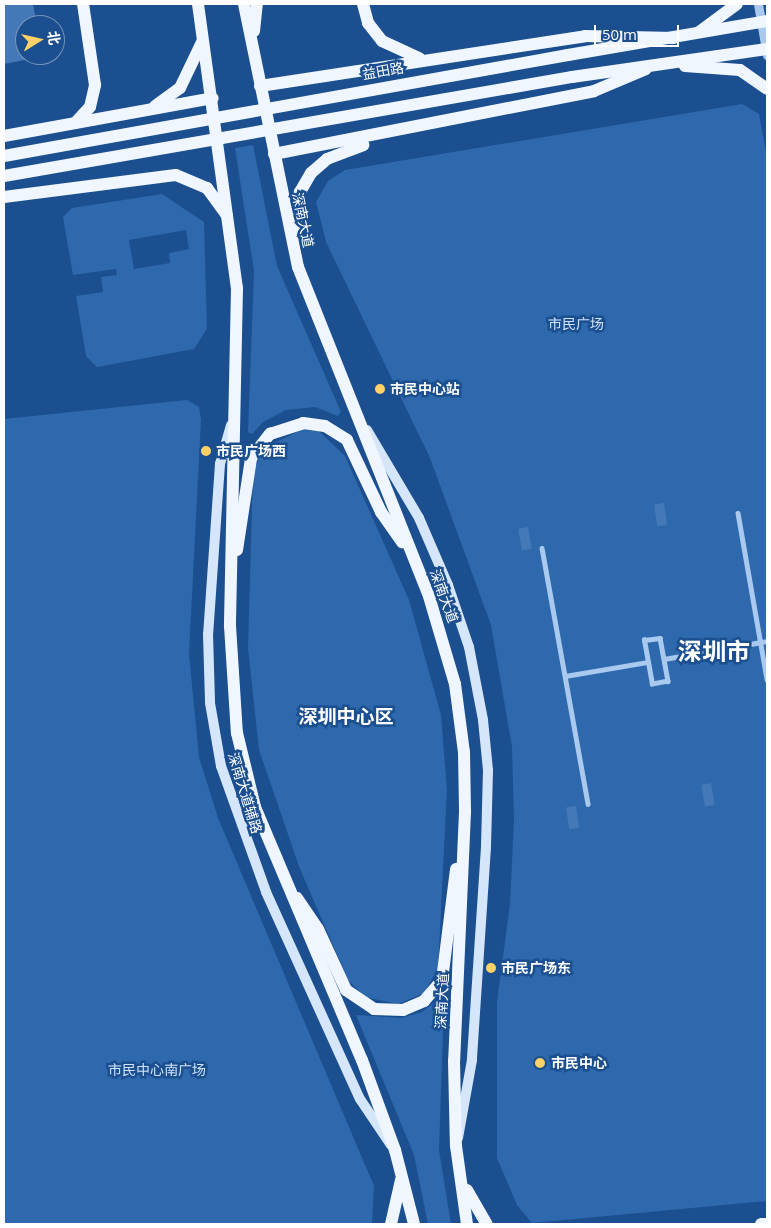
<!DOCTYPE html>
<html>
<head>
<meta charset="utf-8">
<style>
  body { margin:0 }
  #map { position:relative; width:771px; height:1228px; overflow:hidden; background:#1b4f8f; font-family:"Open Sans","Noto Sans SC",sans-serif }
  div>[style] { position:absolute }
  .green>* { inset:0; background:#2e69ad }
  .building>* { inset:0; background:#4478b7; transform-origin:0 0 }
  .pedestrian>* { height:4.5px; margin:-2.25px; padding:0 2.25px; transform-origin:2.25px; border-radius:2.25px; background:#a9c9ee }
  .tertiary>* { height:9px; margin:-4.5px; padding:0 4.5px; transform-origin:4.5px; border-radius:4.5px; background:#a9c9ee }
  .secondary>* { height:10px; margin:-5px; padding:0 5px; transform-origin:5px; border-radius:5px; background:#d6e6fa }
  .primary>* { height:12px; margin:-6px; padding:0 6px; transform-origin:6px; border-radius:6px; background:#f0f6ff }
  .primary-bridge>* { height:12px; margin:-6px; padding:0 6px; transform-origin:6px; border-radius:6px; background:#f0f6ff }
  .dots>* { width:14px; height:14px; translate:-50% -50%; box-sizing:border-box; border:2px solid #1b4f8f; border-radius:50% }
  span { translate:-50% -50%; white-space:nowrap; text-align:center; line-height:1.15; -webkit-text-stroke:5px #1b4f8f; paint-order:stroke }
  .street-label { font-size:14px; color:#fff }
  .park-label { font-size:14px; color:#cfe3fa }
  .poi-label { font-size:14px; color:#fff; font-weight:700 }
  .left { translate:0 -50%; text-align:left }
  .district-label { font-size:19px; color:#fff; font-weight:700 }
  .town-label { font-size:24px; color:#fff; font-weight:700 }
  .frame { position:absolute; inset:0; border:5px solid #fff; pointer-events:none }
  .north { position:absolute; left:15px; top:15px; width:50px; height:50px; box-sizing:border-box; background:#1b4f8f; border:1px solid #7695bc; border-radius:50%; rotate:81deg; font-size:14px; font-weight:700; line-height:20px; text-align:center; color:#fff }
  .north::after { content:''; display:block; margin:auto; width:18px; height:22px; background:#ffd166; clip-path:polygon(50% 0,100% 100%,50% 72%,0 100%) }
  .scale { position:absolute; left:594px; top:25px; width:85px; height:22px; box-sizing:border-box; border:2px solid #fff; border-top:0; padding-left:6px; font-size:15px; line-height:18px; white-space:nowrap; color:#fff; -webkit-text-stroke:4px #1b4f8f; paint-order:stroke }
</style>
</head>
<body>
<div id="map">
  <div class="green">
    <div style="clip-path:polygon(742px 104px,759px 114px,767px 158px,767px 1201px,532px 1223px,517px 1205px,497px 1158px,497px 1001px,510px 904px,514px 819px,512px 747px,491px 625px,430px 458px,326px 242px,316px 202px,328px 181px,345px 170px)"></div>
    <div style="clip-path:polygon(253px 145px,277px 266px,341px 412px,338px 416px,315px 407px,286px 410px,263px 422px,252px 434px,248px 432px,254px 271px,235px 148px)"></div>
    <div style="clip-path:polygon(evenodd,162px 194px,204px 222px,207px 329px,194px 349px,97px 367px,86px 356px,76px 296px,103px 292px,101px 277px,117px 275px,116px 269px,73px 275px,63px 217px,72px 208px,162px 194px,186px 230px,189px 249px,169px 253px,170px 263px,134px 269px,129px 240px,186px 230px)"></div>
    <div style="clip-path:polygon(187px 400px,199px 407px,201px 420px,189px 654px,199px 757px,218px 818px,374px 1186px,372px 1224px,4px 1224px,4px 419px)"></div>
    <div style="clip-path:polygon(301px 430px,319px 431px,345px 456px,409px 600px,441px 715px,447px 790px,438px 969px,424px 993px,398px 1004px,365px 997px,348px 980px,300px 869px,259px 750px,248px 648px,253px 471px,264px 448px)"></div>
    <div style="clip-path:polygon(439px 999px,444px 1003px,439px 1150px,451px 1224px,428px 1224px,414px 1155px,356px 1015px,401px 1018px,422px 1012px)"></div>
  </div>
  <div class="building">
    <div style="clip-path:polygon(4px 4px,33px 4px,37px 25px,25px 25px,25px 60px,4px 64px)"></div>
    <div style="left:664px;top:503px;width:22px;height:10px;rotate:82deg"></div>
    <div style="left:528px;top:527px;width:22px;height:10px;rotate:80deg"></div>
    <div style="left:711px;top:783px;width:22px;height:10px;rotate:80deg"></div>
    <div style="left:576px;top:806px;width:22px;height:10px;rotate:82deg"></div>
  </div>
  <div class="pedestrian">
    <div style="left:738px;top:513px;width:169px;rotate:80.1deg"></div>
    <div style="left:542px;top:548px;width:260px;rotate:79.8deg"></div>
    <div style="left:660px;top:638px;width:44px;rotate:79.5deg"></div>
    <div style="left:668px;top:681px;width:16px;rotate:169deg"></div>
    <div style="left:652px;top:684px;width:45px;rotate:-100.3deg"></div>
    <div style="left:644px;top:640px;width:16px;rotate:-7deg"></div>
    <div style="left:664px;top:659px;width:105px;rotate:-9.9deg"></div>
    <div style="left:565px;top:676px;width:84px;rotate:-9.6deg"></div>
  </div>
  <div class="tertiary">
    <div style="left:758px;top:4px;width:52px;rotate:80deg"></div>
  </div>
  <div class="secondary">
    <div style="left:231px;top:425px;width:41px;rotate:105.8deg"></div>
    <div style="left:220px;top:464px;width:170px;rotate:94deg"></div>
    <div style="left:208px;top:634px;width:69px;rotate:88.3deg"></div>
    <div style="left:210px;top:703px;width:64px;rotate:80.1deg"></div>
    <div style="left:221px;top:766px;width:134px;rotate:70.3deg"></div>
    <div style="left:266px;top:892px;width:227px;rotate:65.6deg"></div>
    <div style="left:360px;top:1099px;width:55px;rotate:56deg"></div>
    <div style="left:367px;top:430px;width:102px;rotate:59.4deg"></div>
    <div style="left:419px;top:518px;width:73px;rotate:66.6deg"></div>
    <div style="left:448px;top:585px;width:65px;rotate:71.3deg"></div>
    <div style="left:469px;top:647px;width:74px;rotate:79.1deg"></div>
    <div style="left:483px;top:720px;width:50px;rotate:84.3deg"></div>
    <div style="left:488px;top:770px;width:77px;rotate:91.5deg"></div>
    <div style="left:486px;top:847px;width:213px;rotate:93.8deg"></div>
    <div style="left:472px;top:1060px;width:79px;rotate:100.2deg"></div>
  </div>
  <div class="primary">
    <div style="left:198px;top:4px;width:287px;rotate:82.2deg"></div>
    <div style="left:237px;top:288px;width:338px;rotate:91.2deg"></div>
    <div style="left:230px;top:626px;width:107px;rotate:86.3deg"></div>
    <div style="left:237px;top:733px;width:76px;rotate:76.3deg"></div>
    <div style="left:255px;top:807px;width:275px;rotate:67.1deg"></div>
    <div style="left:362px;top:1060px;width:96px;rotate:69.9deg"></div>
    <div style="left:395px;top:1150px;width:76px;rotate:75.6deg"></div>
    <div style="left:244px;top:4px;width:268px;rotate:78.4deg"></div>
    <div style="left:298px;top:267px;width:351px;rotate:68.3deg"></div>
    <div style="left:428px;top:593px;width:95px;rotate:73.5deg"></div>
    <div style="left:455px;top:684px;width:69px;rotate:82.5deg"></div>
    <div style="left:464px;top:752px;width:60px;rotate:89deg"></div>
    <div style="left:465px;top:812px;width:249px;rotate:92.5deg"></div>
    <div style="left:454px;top:1061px;width:85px;rotate:88.7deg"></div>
    <div style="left:456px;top:1146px;width:79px;rotate:82deg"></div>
    <div style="left:363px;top:4px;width:20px;rotate:75deg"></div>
    <div style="left:368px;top:23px;width:23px;rotate:52deg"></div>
    <div style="left:382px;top:41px;width:41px;rotate:24.7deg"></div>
    <div style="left:254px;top:31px;width:27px;rotate:-84deg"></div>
    <div style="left:699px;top:32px;width:47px;rotate:-36.4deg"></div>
    <div style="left:568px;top:55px;width:202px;rotate:-9.7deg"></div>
    <div style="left:685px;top:66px;width:55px;rotate:4.2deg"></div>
    <div style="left:740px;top:70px;width:33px;rotate:35deg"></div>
    <div style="left:572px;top:77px;width:197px;rotate:-8.2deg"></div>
    <div style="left:260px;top:86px;width:329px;rotate:-8.7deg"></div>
    <div style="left:585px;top:36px;width:89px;rotate:1.3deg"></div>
    <div style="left:155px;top:106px;width:31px;rotate:-36deg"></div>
    <div style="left:180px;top:88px;width:51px;rotate:-64.4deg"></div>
    <div style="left:75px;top:123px;width:22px;rotate:-47deg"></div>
    <div style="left:90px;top:107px;width:23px;rotate:-77deg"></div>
    <div style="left:95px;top:85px;width:82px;rotate:-98.4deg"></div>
    <div style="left:4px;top:136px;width:212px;rotate:-10.3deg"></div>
    <div style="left:274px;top:154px;width:326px;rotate:-11.1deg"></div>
    <div style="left:594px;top:91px;width:56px;rotate:-22.9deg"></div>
    <div style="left:4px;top:197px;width:173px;rotate:-7.3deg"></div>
    <div style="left:176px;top:175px;width:34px;rotate:23deg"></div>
    <div style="left:207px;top:188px;width:34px;rotate:54deg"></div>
    <div style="left:295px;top:230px;width:38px;rotate:-83deg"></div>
    <div style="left:300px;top:192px;width:22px;rotate:-60deg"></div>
    <div style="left:311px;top:173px;width:21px;rotate:-41deg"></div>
    <div style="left:327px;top:159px;width:39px;rotate:-21deg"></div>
    <div style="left:237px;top:550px;width:93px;rotate:-81.3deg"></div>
    <div style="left:251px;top:458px;width:31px;rotate:-52deg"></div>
    <div style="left:270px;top:434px;width:35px;rotate:-18deg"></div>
    <div style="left:303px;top:423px;width:22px;rotate:8deg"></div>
    <div style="left:325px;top:426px;width:26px;rotate:32deg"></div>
    <div style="left:347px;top:440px;width:80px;rotate:64.7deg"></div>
    <div style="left:381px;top:512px;width:37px;rotate:55deg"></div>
    <div style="left:297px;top:898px;width:37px;rotate:56deg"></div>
    <div style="left:318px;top:929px;width:67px;rotate:65.3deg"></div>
    <div style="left:346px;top:990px;width:34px;rotate:34deg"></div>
    <div style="left:374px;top:1009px;width:29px;rotate:2deg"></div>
    <div style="left:403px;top:1010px;width:23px;rotate:-23deg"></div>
    <div style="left:424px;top:1001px;width:28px;rotate:-49deg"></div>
    <div style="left:442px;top:980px;width:112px;rotate:-82.8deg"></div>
    <div style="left:467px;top:1190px;width:39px;rotate:60deg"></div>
    <div style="left:391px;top:1224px;width:45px;rotate:-77.2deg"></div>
    <div style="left:761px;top:1224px;width:6px"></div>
  </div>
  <div class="primary-bridge">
    <div style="left:4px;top:156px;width:573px;rotate:-10.15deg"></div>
    <div style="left:4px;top:176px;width:577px;rotate:-9.89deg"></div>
  </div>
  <div class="dots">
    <div style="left:380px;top:389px;background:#ffd166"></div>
    <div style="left:206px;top:451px;background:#ffd166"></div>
    <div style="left:491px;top:968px;background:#ffd166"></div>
    <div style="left:540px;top:1063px;background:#ffd166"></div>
  </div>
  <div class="street-label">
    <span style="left:383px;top:71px;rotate:-10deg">益田路</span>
    <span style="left:303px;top:220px;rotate:78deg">深南大道</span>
    <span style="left:444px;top:596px;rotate:70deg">深南大道</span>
    <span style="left:245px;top:793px;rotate:73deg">深南大道辅路</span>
    <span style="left:442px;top:1001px;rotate:-87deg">深南大道</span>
  </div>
  <div class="park-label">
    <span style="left:576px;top:324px">市民广场</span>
    <span style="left:157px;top:1070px">市民中心南广场</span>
  </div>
  <div class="poi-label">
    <span class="left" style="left:390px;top:389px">市民中心站</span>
    <span class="left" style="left:216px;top:451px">市民广场西</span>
    <span class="left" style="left:501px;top:968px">市民广场东</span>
    <span class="left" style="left:551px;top:1063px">市民中心</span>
  </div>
  <div class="district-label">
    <span style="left:346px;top:717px">深圳中心区</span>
  </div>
  <div class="town-label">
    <span style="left:714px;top:651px">深圳市</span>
  </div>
  <div class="frame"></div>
  <div class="north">北</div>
  <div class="scale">50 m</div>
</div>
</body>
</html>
